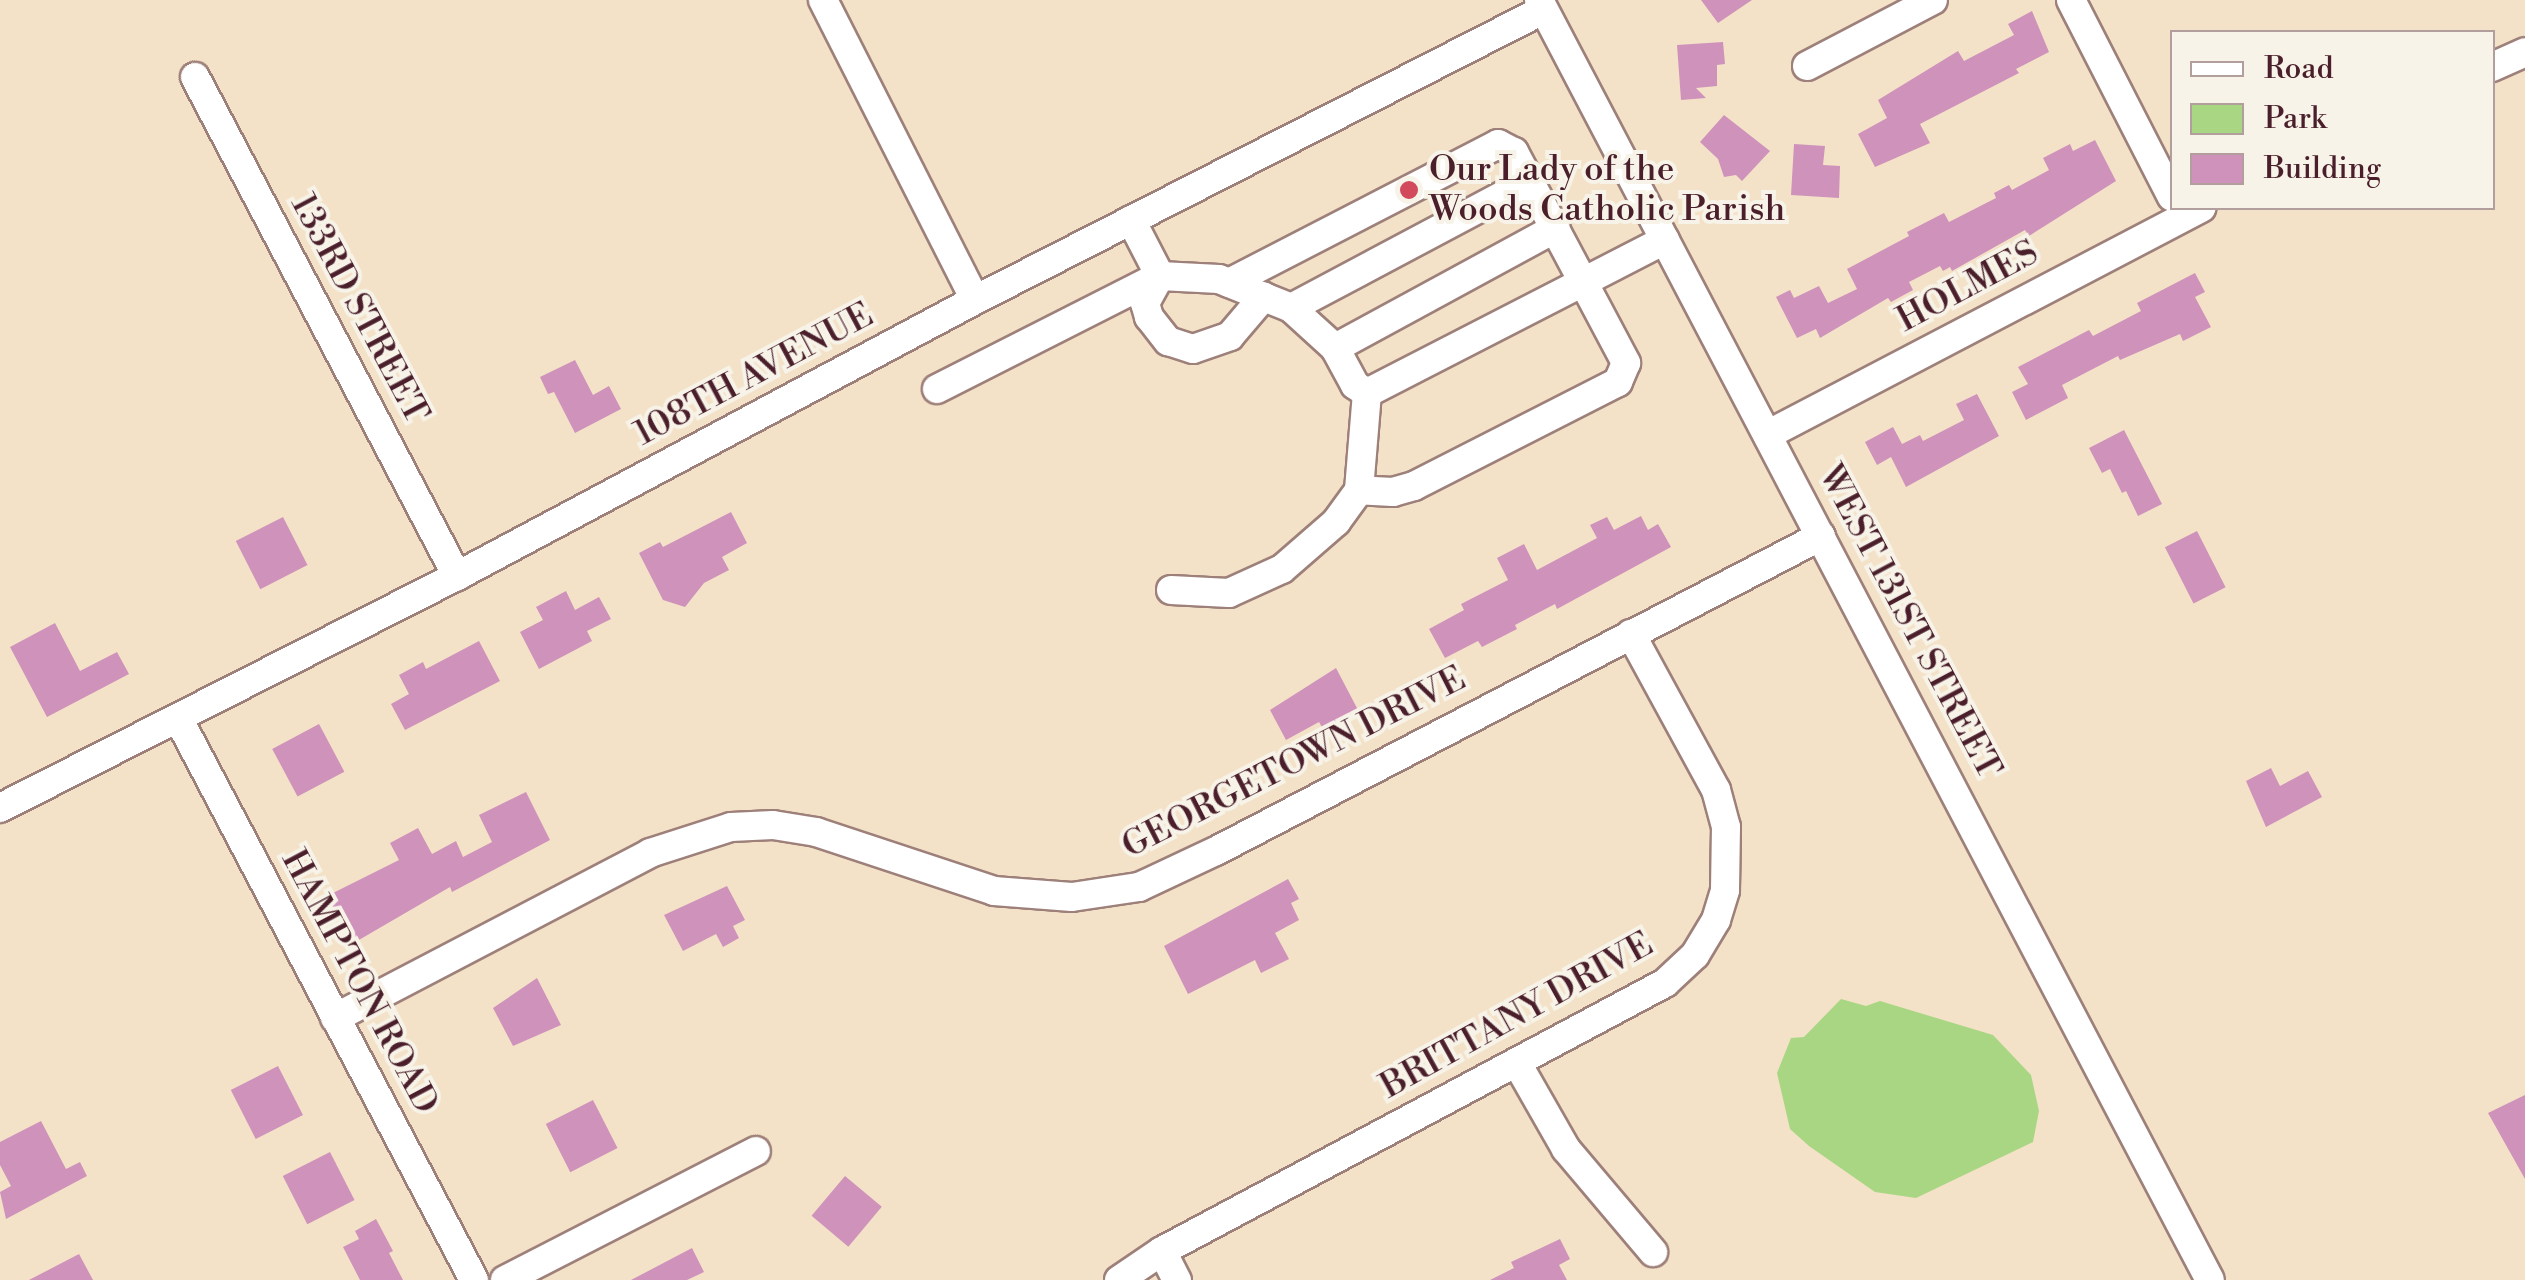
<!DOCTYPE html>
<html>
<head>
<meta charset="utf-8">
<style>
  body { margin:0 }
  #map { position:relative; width:2525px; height:1280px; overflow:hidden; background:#f3e2c8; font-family:"Libre Bodoni",serif }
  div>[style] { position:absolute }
  .green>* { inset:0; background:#a9d683 }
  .building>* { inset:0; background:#cf92ba; transform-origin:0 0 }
  .roads { filter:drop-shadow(2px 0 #9e807a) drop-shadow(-2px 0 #9e807a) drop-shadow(0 2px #9e807a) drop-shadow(0 -2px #9e807a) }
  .minor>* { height:28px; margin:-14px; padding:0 14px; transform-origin:14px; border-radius:14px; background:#fff }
  .dots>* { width:28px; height:28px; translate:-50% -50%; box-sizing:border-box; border:5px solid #f7f3e8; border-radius:50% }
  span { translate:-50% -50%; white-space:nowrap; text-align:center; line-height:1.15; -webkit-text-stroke:8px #f7f3e8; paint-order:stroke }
  .poi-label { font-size:35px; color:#4a1f2b }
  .left { translate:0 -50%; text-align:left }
  .street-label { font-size:35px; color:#4a1f2b }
  .legend { position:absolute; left:2170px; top:30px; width:325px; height:180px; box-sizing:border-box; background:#f7f3e8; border:2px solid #b29e9c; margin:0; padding:12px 18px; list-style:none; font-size:30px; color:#4a1f2b }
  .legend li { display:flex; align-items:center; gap:20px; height:50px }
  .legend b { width:50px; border:2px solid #b29e9c }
</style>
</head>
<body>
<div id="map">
  <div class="green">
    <div style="clip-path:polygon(1841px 999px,1866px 1006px,1880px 1001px,1993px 1035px,2031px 1075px,2039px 1111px,2033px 1142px,1916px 1198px,1875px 1192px,1809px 1146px,1790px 1129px,1777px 1073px,1791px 1038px,1804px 1037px)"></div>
  </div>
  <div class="building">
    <div style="clip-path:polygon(1701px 0,1752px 0,1718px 23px)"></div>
    <div style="clip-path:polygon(2032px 11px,2049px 52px,2016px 69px,2019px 73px,1920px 124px,1930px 143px,1875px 167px,1858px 134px,1887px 118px,1878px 100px,1958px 51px,1964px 61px,2014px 35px,2008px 24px)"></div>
    <div style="clip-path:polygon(1723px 42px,1725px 64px,1717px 65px,1717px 86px,1696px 88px,1706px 98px,1681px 100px,1677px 45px)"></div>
    <div style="clip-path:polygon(1724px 115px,1770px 151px,1742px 181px,1736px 175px,1724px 177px,1718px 159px,1700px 142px)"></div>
    <div style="clip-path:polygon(2095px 140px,2116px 181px,2029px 236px,2025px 230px,1952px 271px,1950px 267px,1943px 271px,1940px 266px,1909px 282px,1913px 290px,1891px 302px,1888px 298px,1820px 338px,1816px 329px,1797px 338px,1776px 297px,1790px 290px,1794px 298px,1819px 286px,1828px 303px,1857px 289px,1847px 269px,1909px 236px,1907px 232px,1944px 213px,1949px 222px,1996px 198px,1994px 193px,2009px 185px,2012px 190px,2049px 170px,2043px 158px,2070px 144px,2073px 151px)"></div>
    <div style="clip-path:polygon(1794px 144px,1825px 146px,1823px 165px,1840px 166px,1839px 198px,1791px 195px)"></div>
    <div style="clip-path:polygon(2195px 273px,2205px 292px,2195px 297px,2211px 327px,2183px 341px,2180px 334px,2120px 360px,2118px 356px,2062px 385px,2068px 398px,2026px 420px,2012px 392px,2028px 384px,2018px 367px,2089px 330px,2093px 336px,2141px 311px,2137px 303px)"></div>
    <div style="clip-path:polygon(575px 360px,593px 395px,609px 386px,621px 409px,575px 433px,554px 392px,548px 394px,540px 377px)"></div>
    <div style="clip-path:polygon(1977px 394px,1999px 436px,1906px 487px,1891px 457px,1877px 465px,1865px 442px,1893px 427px,1902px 444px,1920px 435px,1923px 441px,1964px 420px,1956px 404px)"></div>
    <div style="clip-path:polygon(2124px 430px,2162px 504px,2138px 516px,2126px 491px,2122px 493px,2110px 469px,2102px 473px,2089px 448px)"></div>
    <div style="clip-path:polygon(731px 512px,747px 543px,722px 557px,729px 570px,704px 583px,685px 607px,663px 600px,639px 553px,660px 542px,663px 547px)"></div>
    <div style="clip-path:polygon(1641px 516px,1648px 530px,1658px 524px,1671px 547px,1557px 609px,1555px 604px,1515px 625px,1517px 629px,1482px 647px,1478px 641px,1445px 658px,1429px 629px,1464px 610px,1461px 604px,1508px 580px,1497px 558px,1524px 544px,1537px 570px,1597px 538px,1590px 525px,1607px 517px,1614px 530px)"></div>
    <div style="left:283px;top:517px;width:54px;height:53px;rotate:63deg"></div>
    <div style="left:2197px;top:531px;width:63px;height:36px;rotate:63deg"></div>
    <div style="clip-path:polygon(566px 591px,575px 610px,599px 597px,611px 619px,587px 631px,592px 641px,539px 669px,520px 632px,543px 620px,536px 607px)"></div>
    <div style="clip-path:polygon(55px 623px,80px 671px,117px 652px,129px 674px,47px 717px,10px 647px)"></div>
    <div style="clip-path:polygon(479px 641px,500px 681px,405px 730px,391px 704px,409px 694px,399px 675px,423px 662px,426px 669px)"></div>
    <div style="clip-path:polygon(1336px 668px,1358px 710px,1323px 729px,1319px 722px,1286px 740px,1270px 710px)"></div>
    <div style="left:319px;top:724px;width:54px;height:53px;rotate:62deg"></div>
    <div style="clip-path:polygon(2271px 768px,2280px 786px,2308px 771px,2322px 797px,2266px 827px,2246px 781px)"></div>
    <div style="clip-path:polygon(526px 792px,550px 840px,452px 892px,450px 887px,352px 944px,327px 896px,399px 860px,390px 843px,418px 828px,432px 854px,456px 841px,463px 857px,492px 842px,479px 815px)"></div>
    <div style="clip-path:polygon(1288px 879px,1299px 899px,1291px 903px,1299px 920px,1275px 933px,1289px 959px,1261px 973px,1255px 960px,1188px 994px,1164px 946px)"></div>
    <div style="clip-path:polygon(727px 886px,745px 920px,733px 926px,739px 938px,723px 947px,716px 934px,683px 951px,664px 915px)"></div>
    <div style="clip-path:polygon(537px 978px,561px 1025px,513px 1046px,493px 1008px)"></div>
    <div style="left:278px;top:1066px;width:55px;height:53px;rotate:63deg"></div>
    <div style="clip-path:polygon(2525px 1095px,2525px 1179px,2488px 1113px)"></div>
    <div style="left:593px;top:1100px;width:54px;height:53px;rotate:63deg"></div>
    <div style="clip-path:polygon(41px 1121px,66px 1169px,80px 1162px,87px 1176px,6px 1219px,0 1192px,11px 1186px,0 1165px,0 1142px)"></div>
    <div style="left:330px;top:1152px;width:54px;height:53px;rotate:63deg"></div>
    <div style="left:845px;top:1176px;width:48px;height:52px;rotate:40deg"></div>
    <div style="clip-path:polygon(376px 1219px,393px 1251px,389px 1253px,403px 1280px,360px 1280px,343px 1247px,359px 1239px,355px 1231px)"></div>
    <div style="clip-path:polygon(1560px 1239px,1570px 1259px,1559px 1265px,1567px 1280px,1490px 1280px,1514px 1268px,1511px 1262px)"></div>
    <div style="clip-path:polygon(692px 1248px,704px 1272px,687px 1280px,631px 1280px)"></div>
    <div style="clip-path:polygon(79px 1254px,93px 1280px,29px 1280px)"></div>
  </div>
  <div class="roads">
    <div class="minor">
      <div style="left:823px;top:0;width:336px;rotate:63.1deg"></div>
      <div style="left:1539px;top:0;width:1445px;rotate:62.34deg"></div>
      <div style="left:2071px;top:0;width:221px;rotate:62.9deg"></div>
      <div style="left:1807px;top:66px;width:142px;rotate:-27.6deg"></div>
      <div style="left:2492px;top:67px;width:36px;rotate:-24deg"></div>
      <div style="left:195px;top:77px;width:564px;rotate:62.3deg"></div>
      <div style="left:1131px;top:220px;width:63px;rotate:62.6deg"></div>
      <div style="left:1160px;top:276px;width:59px;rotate:2.9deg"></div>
      <div style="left:1219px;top:279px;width:78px;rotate:21.9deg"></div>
      <div style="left:1291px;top:308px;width:59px;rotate:42.3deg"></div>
      <div style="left:1335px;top:348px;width:42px;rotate:61.6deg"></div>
      <div style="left:1355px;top:385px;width:14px;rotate:34deg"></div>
      <div style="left:1367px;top:393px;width:335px;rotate:-27.2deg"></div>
      <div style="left:1160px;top:276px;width:31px;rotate:119deg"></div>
      <div style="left:1145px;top:303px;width:15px;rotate:74deg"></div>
      <div style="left:1149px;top:317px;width:31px;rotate:52deg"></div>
      <div style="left:1168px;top:341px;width:26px;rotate:18deg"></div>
      <div style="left:1193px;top:349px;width:39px;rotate:-19deg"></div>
      <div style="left:1230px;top:336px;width:52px;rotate:-49.6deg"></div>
      <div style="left:1229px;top:283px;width:303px;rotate:-27.3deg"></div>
      <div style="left:1498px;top:144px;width:18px;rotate:27deg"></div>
      <div style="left:1514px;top:152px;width:239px;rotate:62deg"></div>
      <div style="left:1626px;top:363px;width:21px;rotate:113deg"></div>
      <div style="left:1618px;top:382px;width:229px;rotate:153deg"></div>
      <div style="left:1414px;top:486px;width:22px;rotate:164deg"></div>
      <div style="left:1393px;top:492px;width:34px;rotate:-177deg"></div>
      <div style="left:1291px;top:308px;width:271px;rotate:-28deg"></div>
      <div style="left:1335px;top:348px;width:251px;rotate:-28.5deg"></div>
      <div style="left:937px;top:389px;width:250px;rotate:-26.9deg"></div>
      <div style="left:1769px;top:434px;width:488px;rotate:-27.6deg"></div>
      <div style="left:1171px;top:590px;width:58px;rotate:3deg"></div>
      <div style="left:1229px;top:593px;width:58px;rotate:-24.4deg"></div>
      <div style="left:1282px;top:569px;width:72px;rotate:-41deg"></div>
      <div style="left:1336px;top:522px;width:39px;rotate:-54deg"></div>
      <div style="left:1359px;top:490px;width:97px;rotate:-85.3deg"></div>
      <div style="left:178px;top:718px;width:635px;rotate:62.22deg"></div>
      <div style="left:0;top:808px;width:513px;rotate:-26.92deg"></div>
      <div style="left:457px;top:576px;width:587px;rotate:-28.05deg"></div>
      <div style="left:975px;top:300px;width:638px;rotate:-27.05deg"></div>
      <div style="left:335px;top:1018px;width:356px;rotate:-27.6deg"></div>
      <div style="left:650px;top:853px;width:85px;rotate:-17.8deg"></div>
      <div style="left:731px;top:827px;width:42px;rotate:-2.7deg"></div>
      <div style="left:773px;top:825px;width:44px;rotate:9.2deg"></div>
      <div style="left:816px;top:832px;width:188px;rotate:18.3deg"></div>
      <div style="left:994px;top:891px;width:78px;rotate:4.4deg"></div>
      <div style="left:1072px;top:897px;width:68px;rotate:-8.5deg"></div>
      <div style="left:1139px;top:887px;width:85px;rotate:-25.1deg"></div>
      <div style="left:1216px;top:851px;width:682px;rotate:-27.5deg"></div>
      <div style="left:1517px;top:1063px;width:99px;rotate:60.3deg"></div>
      <div style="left:1566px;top:1149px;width:135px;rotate:49.8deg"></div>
      <div style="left:1162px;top:1251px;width:33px;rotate:63deg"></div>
      <div style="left:505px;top:1280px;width:282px;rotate:-27.2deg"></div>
      <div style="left:1119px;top:1280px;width:52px;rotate:-34deg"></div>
      <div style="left:1162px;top:1251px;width:570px;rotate:-28.05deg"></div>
      <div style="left:1665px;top:983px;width:41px;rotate:-43deg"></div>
      <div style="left:1695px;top:955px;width:41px;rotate:-59deg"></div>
      <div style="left:1716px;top:920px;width:31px;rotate:-73deg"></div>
      <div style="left:1725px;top:890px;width:63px;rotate:-89.1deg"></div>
      <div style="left:1726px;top:827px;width:38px;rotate:-105deg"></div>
      <div style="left:1716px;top:790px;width:178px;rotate:-118.6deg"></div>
    </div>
  </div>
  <div class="dots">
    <div style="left:1409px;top:190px;background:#d1495b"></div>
  </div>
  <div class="poi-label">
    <span class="left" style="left:1429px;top:190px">Our Lady of the<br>Woods Catholic Parish</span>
  </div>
  <div class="street-label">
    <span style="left:1968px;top:287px;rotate:-28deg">HOLMES</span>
    <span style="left:359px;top:309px;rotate:62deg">133RD STREET</span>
    <span style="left:754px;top:375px;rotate:-28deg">108TH AVENUE</span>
    <span style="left:1909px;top:622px;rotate:62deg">WEST 131ST STREET</span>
    <span style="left:1294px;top:763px;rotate:-27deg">GEORGETOWN DRIVE</span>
    <span style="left:359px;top:982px;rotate:62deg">HAMPTON ROAD</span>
    <span style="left:1517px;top:1016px;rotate:-29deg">BRITTANY DRIVE</span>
  </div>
  <ul class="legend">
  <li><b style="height:12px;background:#fff"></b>Road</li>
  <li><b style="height:28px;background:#a9d683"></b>Park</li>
  <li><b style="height:28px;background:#cf92ba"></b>Building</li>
  </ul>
</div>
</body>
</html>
